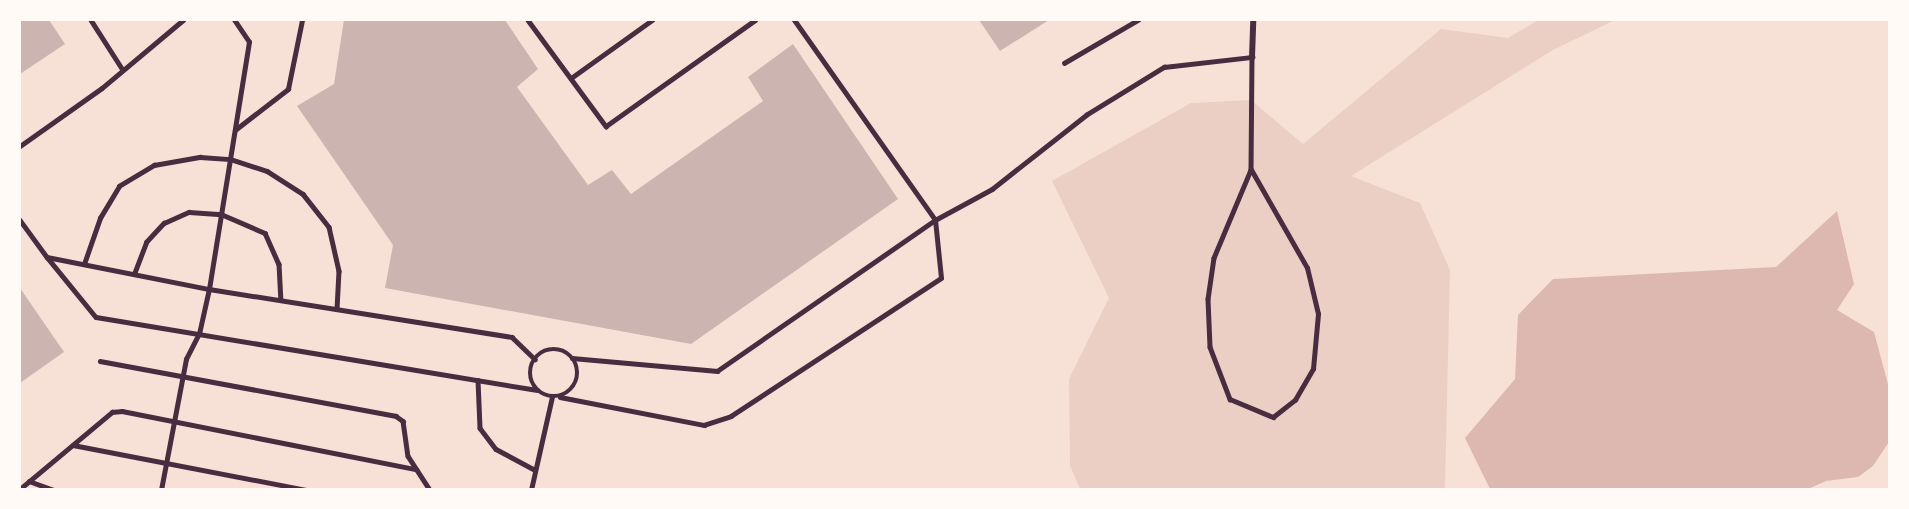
<!DOCTYPE html>
<html>
<head>
<meta charset="utf-8">
<style>
  body { margin:0 }
  #map { position:relative; width:1909px; height:509px; overflow:hidden; background:#f7e1d7; font-family:Arial,sans-serif }
  div>[style] { position:absolute }
  .green>* { inset:0; background:#ebcfc5 }
  .water>* { inset:0; background:#dcb8b0 }
  .building>* { inset:0; background:#ccb4b1 }
  .service>* { height:4.5px; margin:-2.25px; padding:0 2.25px; transform-origin:2.25px; border-radius:2.25px; background:#4a2c40 }
  .service>.ring { margin:-2.25px; padding:0; box-sizing:content-box; background:none; border:4.5px solid #4a2c40; border-radius:50% }
  .minor>* { height:6px; margin:-3px; padding:0 3px; transform-origin:3px; border-radius:3px; background:#4a2c40 }
  span { translate:-50% -50%; white-space:nowrap; text-align:center; line-height:1.15; -webkit-text-stroke:6px #fffaf5; paint-order:stroke }
  .frame { position:absolute; inset:0; border:21px solid #fffaf5; pointer-events:none }
</style>
</head>
<body>
<div id="map">
  <div class="green">
    <div style="clip-path:polygon(1538px 20px,1615px 20px,1553px 50px,1351px 176px,1420px 203px,1450px 270px,1445px 489px,1080px 489px,1070px 466px,1069px 379px,1109px 298px,1052px 181px,1191px 103px,1251px 100px,1303px 144px,1441px 29px,1508px 38px)"></div>
  </div>
  <div class="water">
    <div style="clip-path:polygon(1837px 211px,1854px 284px,1837px 310px,1874px 332px,1889px 388px,1889px 442px,1873px 466px,1858px 477px,1826px 481px,1808px 489px,1490px 489px,1465px 438px,1515px 379px,1518px 315px,1553px 279px,1776px 267px)"></div>
  </div>
  <div class="building">
    <div style="clip-path:polygon(20px 20px,49px 20px,65px 44px,20px 74px)"></div>
    <div style="clip-path:polygon(344px 20px,505px 20px,538px 69px,517px 87px,588px 185px,612px 170px,631px 194px,763px 101px,748px 77px,793px 44px,898px 199px,691px 344px,385px 288px,393px 245px,297px 106px,334px 84px)"></div>
    <div style="clip-path:polygon(979px 20px,1049px 20px,1000px 51px)"></div>
    <div style="clip-path:polygon(20px 288px,64px 352px,20px 383px)"></div>
  </div>
  <div class="service">
    <div style="left:91px;top:20px;width:59px;rotate:57.4deg"></div>
    <div style="left:528px;top:20px;width:132px;rotate:53.7deg"></div>
    <div style="left:606px;top:126px;width:183px;rotate:-35.4deg"></div>
    <div style="left:1064px;top:63px;width:86px;rotate:-30.2deg"></div>
    <div style="left:571px;top:78px;width:100px;rotate:-35.6deg"></div>
    <div style="left:235px;top:130px;width:67px;rotate:-37.7deg"></div>
    <div style="left:288px;top:89px;width:70px;rotate:-78.5deg"></div>
    <div style="left:20px;top:146px;width:100px;rotate:-35.3deg"></div>
    <div style="left:102px;top:88px;width:106px;rotate:-40deg"></div>
    <div style="left:20px;top:220px;width:46px;rotate:53.9deg"></div>
    <div style="left:47px;top:257px;width:165px;rotate:11.2deg"></div>
    <div style="left:209px;top:289px;width:307px;rotate:9deg"></div>
    <div style="left:512px;top:337px;width:32px;rotate:44deg"></div>
    <div style="left:47px;top:257px;width:77px;rotate:50.8deg"></div>
    <div style="left:96px;top:317px;width:447px;rotate:9.4deg"></div>
    <div style="left:84px;top:264px;width:49px;rotate:-70.8deg"></div>
    <div style="left:100px;top:218px;width:37px;rotate:-59deg"></div>
    <div style="left:119px;top:186px;width:41px;rotate:-31deg"></div>
    <div style="left:154px;top:165px;width:47px;rotate:-9.9deg"></div>
    <div style="left:200px;top:157px;width:30px;rotate:4deg"></div>
    <div style="left:230px;top:159px;width:39px;rotate:18deg"></div>
    <div style="left:267px;top:171px;width:43px;rotate:32.6deg"></div>
    <div style="left:303px;top:194px;width:42px;rotate:51.8deg"></div>
    <div style="left:329px;top:227px;width:45px;rotate:77.2deg"></div>
    <div style="left:339px;top:271px;width:38px;rotate:93deg"></div>
    <div style="left:134px;top:274px;width:34px;rotate:-69deg"></div>
    <div style="left:146px;top:242px;width:26px;rotate:-47deg"></div>
    <div style="left:164px;top:223px;width:27px;rotate:-24deg"></div>
    <div style="left:189px;top:212px;width:32px;rotate:4deg"></div>
    <div style="left:221px;top:214px;width:48px;rotate:23.4deg"></div>
    <div style="left:265px;top:233px;width:34px;rotate:66deg"></div>
    <div style="left:279px;top:264px;width:36px;rotate:87deg"></div>
    <div class="ring" style="left:530px;top:349px;width:43.5px;height:43.5px"></div>
    <div style="left:572px;top:358px;width:146px;rotate:5.1deg"></div>
    <div style="left:717px;top:371px;width:265px;rotate:-34.7deg"></div>
    <div style="left:935px;top:220px;width:245px;rotate:-125.2deg"></div>
    <div style="left:100px;top:361px;width:301px;rotate:10.5deg"></div>
    <div style="left:396px;top:416px;width:9px;rotate:36deg"></div>
    <div style="left:403px;top:421px;width:35px;rotate:82deg"></div>
    <div style="left:408px;top:456px;width:40px;rotate:57.1deg"></div>
    <div style="left:478px;top:380px;width:48px;rotate:87.6deg"></div>
    <div style="left:480px;top:428px;width:26px;rotate:53deg"></div>
    <div style="left:496px;top:449px;width:44px;rotate:28.3deg"></div>
    <div style="left:560px;top:397px;width:147px;rotate:11deg"></div>
    <div style="left:704px;top:425px;width:28px;rotate:-18deg"></div>
    <div style="left:731px;top:416px;width:251px;rotate:-33.3deg"></div>
    <div style="left:941px;top:278px;width:58px;rotate:-95.9deg"></div>
    <div style="left:935px;top:220px;width:65px;rotate:-28.5deg"></div>
    <div style="left:992px;top:189px;width:120px;rotate:-38.2deg"></div>
    <div style="left:1086px;top:115px;width:92px;rotate:-31.6deg"></div>
    <div style="left:1164px;top:67px;width:89px;rotate:-6.5deg"></div>
    <div style="left:1252px;top:57px;width:113px;rotate:90.5deg"></div>
    <div style="left:1251px;top:170px;width:95px;rotate:112.8deg"></div>
    <div style="left:1214px;top:258px;width:41px;rotate:98.3deg"></div>
    <div style="left:1208px;top:299px;width:48px;rotate:87.6deg"></div>
    <div style="left:1210px;top:347px;width:56px;rotate:69deg"></div>
    <div style="left:1230px;top:399px;width:47px;rotate:22.7deg"></div>
    <div style="left:1273px;top:417px;width:28px;rotate:-38deg"></div>
    <div style="left:1295px;top:400px;width:36px;rotate:-60deg"></div>
    <div style="left:1313px;top:369px;width:55px;rotate:-84.8deg"></div>
    <div style="left:1318px;top:314px;width:47px;rotate:-103.4deg"></div>
    <div style="left:1307px;top:268px;width:113px;rotate:-119.7deg"></div>
    <div style="left:73px;top:445px;width:237px;rotate:10.9deg"></div>
    <div style="left:29px;top:481px;width:27px;rotate:20deg"></div>
    <div style="left:20px;top:489px;width:120px;rotate:-39.9deg"></div>
    <div style="left:112px;top:412px;width:10px;rotate:-6deg"></div>
    <div style="left:122px;top:411px;width:300px;rotate:11.2deg"></div>
    <div style="left:161px;top:490px;width:133px;rotate:-79.2deg"></div>
    <div style="left:186px;top:359px;width:28px;rotate:-63deg"></div>
    <div style="left:199px;top:334px;width:46px;rotate:-77.5deg"></div>
    <div style="left:209px;top:289px;width:250px;rotate:-80.8deg"></div>
    <div style="left:249px;top:42px;width:27px;rotate:-124deg"></div>
    <div style="left:531px;top:490px;width:95px;rotate:-77.3deg"></div>
  </div>
  <div class="minor">
    <div style="left:1252px;top:57px;width:37px;rotate:-88deg"></div>
  </div>
  <div class="frame"></div>
</div>
</body>
</html>
